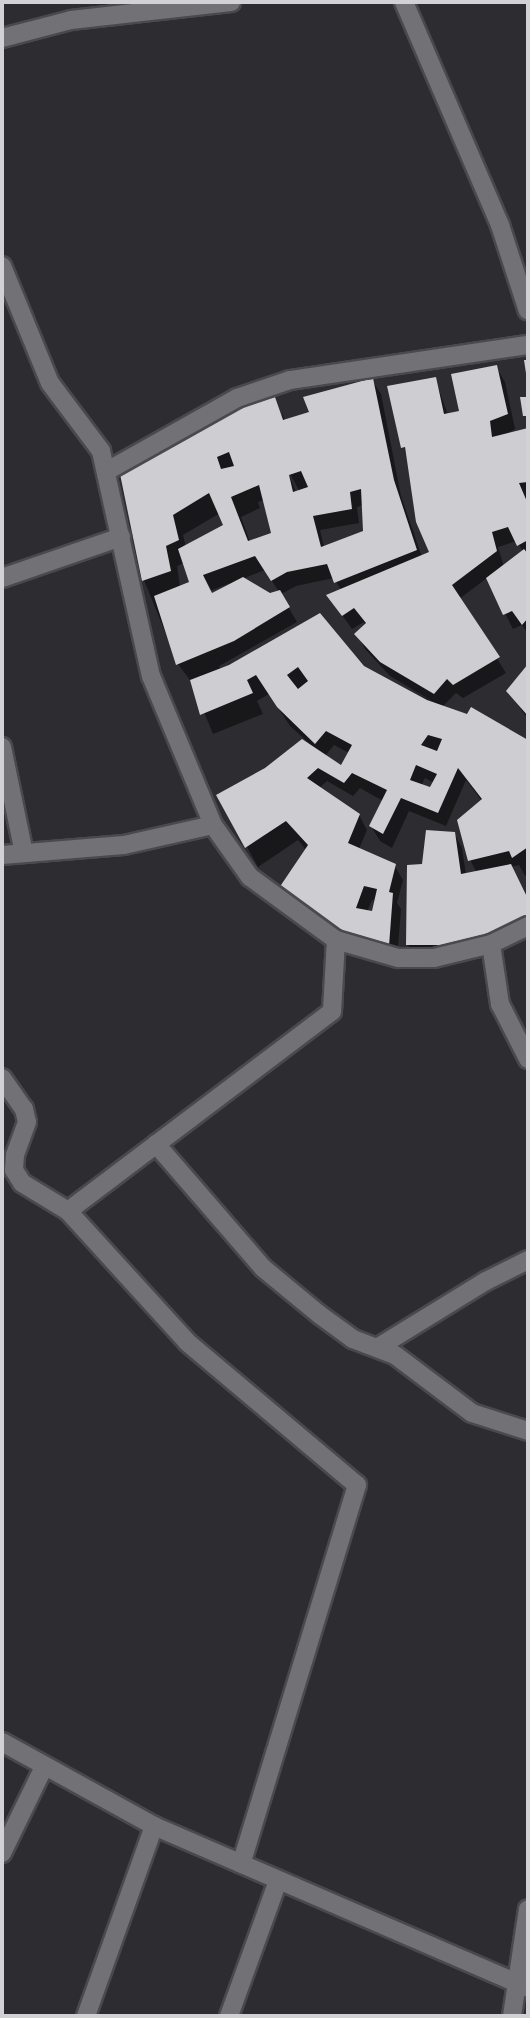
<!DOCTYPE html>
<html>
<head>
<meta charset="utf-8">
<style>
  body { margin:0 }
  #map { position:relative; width:530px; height:2018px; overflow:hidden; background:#2d2c30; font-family:"Source Sans 3",sans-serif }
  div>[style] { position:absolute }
  .shadow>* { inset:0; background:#0007 }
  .building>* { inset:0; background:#cecdd2 }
  .roads { filter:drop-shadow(2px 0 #4a494d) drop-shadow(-2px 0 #4a494d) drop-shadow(0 2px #4a494d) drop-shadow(0 -2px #4a494d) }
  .minor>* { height:18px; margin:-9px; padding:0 9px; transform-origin:9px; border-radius:9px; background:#727176 }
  span { translate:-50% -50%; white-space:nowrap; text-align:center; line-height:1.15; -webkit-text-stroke:7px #151516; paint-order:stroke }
  .frame { position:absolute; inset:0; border:4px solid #d2d1d4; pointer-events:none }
</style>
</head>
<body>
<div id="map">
  <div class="shadow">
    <div style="clip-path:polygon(evenodd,496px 367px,505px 382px,515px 429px,503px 436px,528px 430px,528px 634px,522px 625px,513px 629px,487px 578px,459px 599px,506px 673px,463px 698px,456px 693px,442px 707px,466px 716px,472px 709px,528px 742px,528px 874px,525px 876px,519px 865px,510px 867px,528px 900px,528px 933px,416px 959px,408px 945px,423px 866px,454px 833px,462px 848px,466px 875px,477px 873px,470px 860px,482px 801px,466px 780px,446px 826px,409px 811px,392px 848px,380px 841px,371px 826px,383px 801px,360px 788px,353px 796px,327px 781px,319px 788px,359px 815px,367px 830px,359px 849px,394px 865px,403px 880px,397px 903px,401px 909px,397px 960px,355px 947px,290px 902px,281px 888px,306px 850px,298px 840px,258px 867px,219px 796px,311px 745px,290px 726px,269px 694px,257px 701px,263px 714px,213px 734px,192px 683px,178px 664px,144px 580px,130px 520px,274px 399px,284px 429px,282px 412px,285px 421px,311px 413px,372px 380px,381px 394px,401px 496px,422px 557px,431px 553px,389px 388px,435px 379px,448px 415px,461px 412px,496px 367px,286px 467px,300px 492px,296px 492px,286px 467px,496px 367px,264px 500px,274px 534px,250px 542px,241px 517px,260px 508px,258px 502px,264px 500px,496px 367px,363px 505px,364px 532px,324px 547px,320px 530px,359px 523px,357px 507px,363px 505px,496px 367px,220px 513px,226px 527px,186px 547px,183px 535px,220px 513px,496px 367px,517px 541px,523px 552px,504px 567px,498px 547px,517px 541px,496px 367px,184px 563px,191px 582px,180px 587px,177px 566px,184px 563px,496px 367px,265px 570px,279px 592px,270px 595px,242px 579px,265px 570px,496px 367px,334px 578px,341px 590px,328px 595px,352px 629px,364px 622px,366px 625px,357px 634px,365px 649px,390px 676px,437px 704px,363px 667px,348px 647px,221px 670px,219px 666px,297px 622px,281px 594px,296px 586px,334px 578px,496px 367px,230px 583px,212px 595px,210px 591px,230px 583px,496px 367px,334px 745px,349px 753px,341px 767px,325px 756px,334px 745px,496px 367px,425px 778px,434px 783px,431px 789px,421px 786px,425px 778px,496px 367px,372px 900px,376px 901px,373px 913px,367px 912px,372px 900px)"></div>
    <div style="clip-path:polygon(528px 666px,528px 719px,508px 691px)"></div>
  </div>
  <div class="building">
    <div style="clip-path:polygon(524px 360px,528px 360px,528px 379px,527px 380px)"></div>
    <div style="clip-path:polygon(497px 365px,508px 414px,490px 421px,492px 437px,528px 428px,528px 482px,519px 483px,528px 504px,528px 540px,517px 546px,508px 527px,492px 532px,497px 551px,452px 585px,500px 657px,453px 685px,447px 679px,434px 694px,380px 662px,354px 634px,366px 623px,354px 608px,342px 616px,326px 595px,429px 552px,416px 522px,405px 447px,401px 448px,387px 386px,436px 377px,444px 414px,459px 411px,451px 374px)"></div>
    <div style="clip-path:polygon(evenodd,373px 378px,394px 480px,417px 550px,334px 583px,327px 564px,287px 572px,271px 581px,255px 556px,203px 575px,212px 593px,243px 577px,270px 593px,280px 590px,290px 607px,234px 641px,176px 665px,154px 596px,189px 582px,178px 549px,223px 525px,209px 493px,173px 515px,179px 540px,166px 546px,171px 571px,142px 581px,120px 474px,241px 407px,275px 397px,283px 420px,309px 412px,303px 397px,373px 378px,229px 452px,234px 466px,221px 469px,217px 457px,229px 452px,373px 378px,301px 471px,308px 487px,293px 492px,289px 475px,301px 471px,373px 378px,259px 485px,271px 533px,248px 541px,231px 497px,259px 485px,373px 378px,361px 489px,363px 531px,321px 547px,313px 516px,352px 509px,350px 492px,361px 489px)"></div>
    <div style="clip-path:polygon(520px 397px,528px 397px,528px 416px,523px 416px)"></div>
    <div style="clip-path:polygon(524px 549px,528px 554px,528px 618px,522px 625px,512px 611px,503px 615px,486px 578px)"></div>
    <div style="clip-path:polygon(evenodd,320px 613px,364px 666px,427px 700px,467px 714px,471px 707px,528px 740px,528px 847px,512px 858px,509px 851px,468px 861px,457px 820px,482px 799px,458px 768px,438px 813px,401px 798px,383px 834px,369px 826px,387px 790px,352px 773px,344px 783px,318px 768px,307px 778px,360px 814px,348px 843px,396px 864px,389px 892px,393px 893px,389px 946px,345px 933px,279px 888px,308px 845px,286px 821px,245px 848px,216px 795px,265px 768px,302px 739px,341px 765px,352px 745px,326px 731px,315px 744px,277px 707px,256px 675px,247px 680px,253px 693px,200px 715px,190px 680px,229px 665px,320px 613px,298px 667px,308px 681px,298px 689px,287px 675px,298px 667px,320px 613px,428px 735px,442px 739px,437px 751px,421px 745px,428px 735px,320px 613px,416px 765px,437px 774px,430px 787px,410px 780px,416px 765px,320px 613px,364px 886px,377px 889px,372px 911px,356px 908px,364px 886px)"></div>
    <div style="clip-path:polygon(528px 664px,528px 716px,506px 691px)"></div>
    <div style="clip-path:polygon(426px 830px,455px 832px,461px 874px,511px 864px,528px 899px,528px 914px,490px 936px,444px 945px,406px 945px,407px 865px,422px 864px)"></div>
  </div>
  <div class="roads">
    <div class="minor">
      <div style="left:404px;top:2px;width:243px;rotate:66.7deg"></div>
      <div style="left:500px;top:225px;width:90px;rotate:72deg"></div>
      <div style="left:2px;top:38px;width:71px;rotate:-14.6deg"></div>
      <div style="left:71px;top:20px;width:161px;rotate:-6.4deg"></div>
      <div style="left:2px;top:266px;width:126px;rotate:67.7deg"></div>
      <div style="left:50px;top:383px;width:85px;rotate:53.1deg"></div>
      <div style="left:101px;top:451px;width:230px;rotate:77.5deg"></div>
      <div style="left:151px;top:676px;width:161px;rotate:67.4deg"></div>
      <div style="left:213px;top:825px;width:64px;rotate:54.6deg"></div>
      <div style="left:250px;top:877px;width:107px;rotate:36.2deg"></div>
      <div style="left:336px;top:940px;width:65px;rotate:16.2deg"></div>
      <div style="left:398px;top:958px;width:36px"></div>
      <div style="left:434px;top:958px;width:59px;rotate:-13.8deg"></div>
      <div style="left:491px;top:944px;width:41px;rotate:-25.9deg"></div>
      <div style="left:107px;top:471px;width:149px;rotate:-29.3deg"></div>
      <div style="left:237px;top:398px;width:56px;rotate:-18.8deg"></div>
      <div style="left:290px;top:380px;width:241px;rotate:-8.4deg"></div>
      <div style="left:2px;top:578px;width:126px;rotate:-19deg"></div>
      <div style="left:2px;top:747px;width:108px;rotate:78.3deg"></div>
      <div style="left:2px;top:855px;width:122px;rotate:-4.7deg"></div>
      <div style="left:124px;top:845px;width:91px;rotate:-12.7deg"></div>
      <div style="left:491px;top:944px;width:61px;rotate:81.5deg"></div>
      <div style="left:500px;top:1004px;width:62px;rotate:63deg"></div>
      <div style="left:2px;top:1078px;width:38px;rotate:55deg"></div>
      <div style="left:24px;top:1109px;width:13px;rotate:77deg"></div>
      <div style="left:27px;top:1122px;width:35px;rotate:110deg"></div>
      <div style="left:15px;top:1155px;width:15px;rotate:94deg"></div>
      <div style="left:14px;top:1170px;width:15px;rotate:58deg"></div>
      <div style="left:22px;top:1183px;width:54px;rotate:31.3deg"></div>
      <div style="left:68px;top:1211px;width:177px;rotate:47.7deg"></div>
      <div style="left:187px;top:1342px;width:222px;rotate:40.1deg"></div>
      <div style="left:357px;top:1485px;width:396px;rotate:107deg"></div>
      <div style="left:156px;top:1144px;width:164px;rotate:49.2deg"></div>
      <div style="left:263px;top:1268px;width:74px;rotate:39.5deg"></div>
      <div style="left:320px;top:1315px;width:41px;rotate:36deg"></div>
      <div style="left:353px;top:1339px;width:45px;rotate:20.9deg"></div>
      <div style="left:395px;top:1355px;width:96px;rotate:37deg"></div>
      <div style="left:472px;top:1413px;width:59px;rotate:17.8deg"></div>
      <div style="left:68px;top:1211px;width:331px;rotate:-37.1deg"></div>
      <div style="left:332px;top:1011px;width:71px;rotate:-86.8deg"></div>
      <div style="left:377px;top:1348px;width:128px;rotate:-31.6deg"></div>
      <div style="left:486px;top:1281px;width:47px;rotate:-26.6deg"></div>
      <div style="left:2px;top:1742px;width:174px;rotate:28.9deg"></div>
      <div style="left:154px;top:1826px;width:408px;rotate:23.4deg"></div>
      <div style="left:2px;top:1853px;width:93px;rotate:-64deg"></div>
      <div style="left:86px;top:2016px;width:202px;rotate:-70.3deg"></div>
      <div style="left:229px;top:2016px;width:144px;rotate:-70.1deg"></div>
      <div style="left:512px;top:2016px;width:108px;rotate:-81.5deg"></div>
    </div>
  </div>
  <div class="frame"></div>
</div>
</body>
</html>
